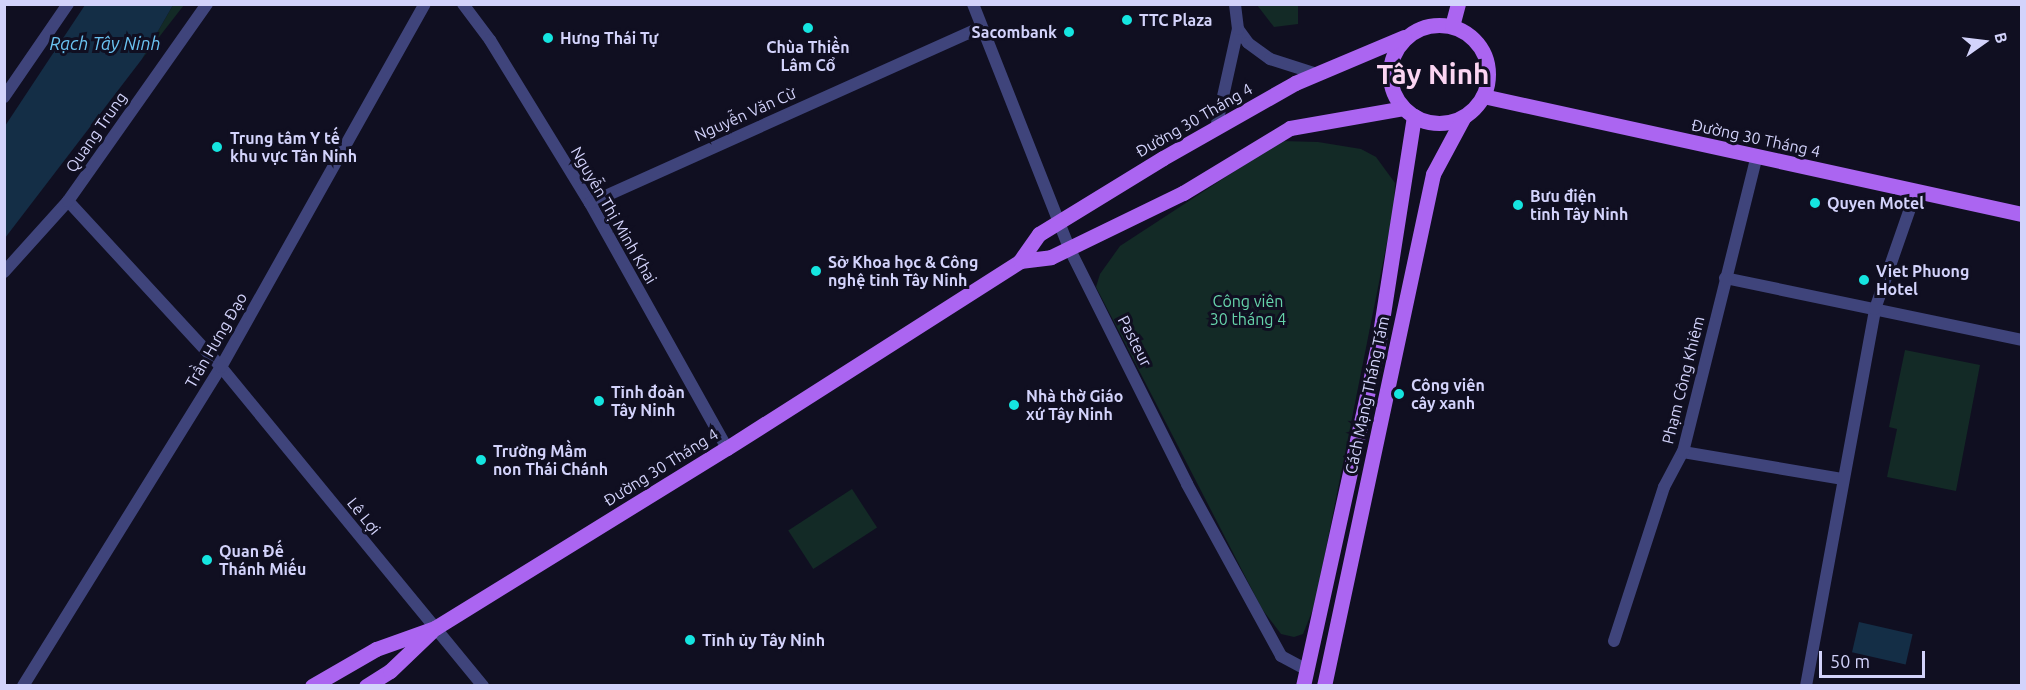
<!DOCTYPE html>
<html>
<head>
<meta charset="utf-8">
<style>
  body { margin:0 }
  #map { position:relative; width:2026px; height:690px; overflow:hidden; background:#100f21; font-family:Ubuntu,sans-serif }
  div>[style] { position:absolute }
  .green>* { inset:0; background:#132a26; transform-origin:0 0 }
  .water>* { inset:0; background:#142e46; transform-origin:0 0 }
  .minor>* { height:12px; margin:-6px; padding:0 6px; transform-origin:6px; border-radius:6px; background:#3f447b }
  .tertiary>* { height:12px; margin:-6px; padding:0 6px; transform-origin:6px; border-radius:6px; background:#3f447b }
  .primary>* { height:15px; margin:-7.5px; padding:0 7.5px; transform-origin:7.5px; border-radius:7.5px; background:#ab65f1 }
  .primary>.ring { margin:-7.5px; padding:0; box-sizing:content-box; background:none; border:15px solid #ab65f1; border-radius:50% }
  .dots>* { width:16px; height:16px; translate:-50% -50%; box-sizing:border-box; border:3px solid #100f21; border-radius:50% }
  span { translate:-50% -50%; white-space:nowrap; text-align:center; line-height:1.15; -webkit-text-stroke:6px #100f21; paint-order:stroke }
  .poi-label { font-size:16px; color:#d3d3fb; font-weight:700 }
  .left { translate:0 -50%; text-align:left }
  .right { translate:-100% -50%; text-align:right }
  .street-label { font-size:16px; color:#d3d3fb }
  .park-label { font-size:16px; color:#66d4ab }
  .water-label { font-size:18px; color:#6bc3f1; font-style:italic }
  .town-label { font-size:28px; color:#fbd5f2; font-weight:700 }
  .frame { position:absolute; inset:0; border:6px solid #d3d3fb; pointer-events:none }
  .north { position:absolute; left:1954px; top:12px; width:60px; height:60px; -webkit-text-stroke:4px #100f21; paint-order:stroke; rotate:76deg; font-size:16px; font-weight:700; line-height:24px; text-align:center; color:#d3d3fb }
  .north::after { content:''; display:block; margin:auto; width:21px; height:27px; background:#d3d3fb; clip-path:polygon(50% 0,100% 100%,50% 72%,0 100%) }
  .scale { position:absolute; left:1819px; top:651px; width:106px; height:27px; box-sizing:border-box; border:3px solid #d3d3fb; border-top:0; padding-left:8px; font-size:18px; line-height:21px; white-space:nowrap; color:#d3d3fb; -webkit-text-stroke:4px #100f21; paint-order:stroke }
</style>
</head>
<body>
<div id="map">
  <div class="green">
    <div style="clip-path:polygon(173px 5px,184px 5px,142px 59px)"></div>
    <div style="clip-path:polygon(1257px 5px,1298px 5px,1298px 24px,1274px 27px)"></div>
    <div style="clip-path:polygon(1281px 141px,1318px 142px,1361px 149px,1376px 157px,1395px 183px,1394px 207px,1315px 604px,1303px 634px,1294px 637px,1281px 634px,1262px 609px,1096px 287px,1100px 274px,1120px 246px)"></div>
    <div style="clip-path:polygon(1905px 350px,1980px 365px,1956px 491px,1887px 477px,1897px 429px,1889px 427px)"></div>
    <div style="left:852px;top:489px;width:46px;height:76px;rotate:57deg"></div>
  </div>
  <div class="water">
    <div style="clip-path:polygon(85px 5px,173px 5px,142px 59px,5px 238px,5px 126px)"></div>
    <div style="left:1859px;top:622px;width:55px;height:31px;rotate:13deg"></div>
  </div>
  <div class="minor">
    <div style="left:463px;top:4px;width:45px;rotate:53.1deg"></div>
    <div style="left:490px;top:40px;width:191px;rotate:58.5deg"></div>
    <div style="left:590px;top:203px;width:281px;rotate:60.8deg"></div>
    <div style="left:973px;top:4px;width:262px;rotate:68.5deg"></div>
    <div style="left:1069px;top:248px;width:264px;rotate:63.4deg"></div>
    <div style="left:1187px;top:484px;width:196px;rotate:61.3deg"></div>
    <div style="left:1281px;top:656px;width:27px;rotate:28deg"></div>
    <div style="left:1238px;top:29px;width:17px;rotate:54deg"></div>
    <div style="left:1248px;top:43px;width:27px;rotate:36deg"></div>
    <div style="left:1270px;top:59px;width:49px;rotate:17.7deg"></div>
    <div style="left:4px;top:97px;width:113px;rotate:-55.5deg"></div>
    <div style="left:1216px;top:128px;width:101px;rotate:-77.5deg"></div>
    <div style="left:1238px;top:29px;width:25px;rotate:-97deg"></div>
    <div style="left:68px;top:201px;width:226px;rotate:47.3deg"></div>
    <div style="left:590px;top:203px;width:427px;rotate:-24.2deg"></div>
    <div style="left:4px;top:272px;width:96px;rotate:-48deg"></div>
    <div style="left:68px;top:201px;width:241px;rotate:-54.8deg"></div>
    <div style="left:1725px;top:278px;width:303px;rotate:11.8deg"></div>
    <div style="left:1683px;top:452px;width:161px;rotate:9.6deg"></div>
    <div style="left:1614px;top:641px;width:162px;rotate:-72deg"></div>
    <div style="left:1664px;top:487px;width:40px;rotate:-62deg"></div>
    <div style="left:1683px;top:452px;width:305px;rotate:-76deg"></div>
    <div style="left:1806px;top:686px;width:383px;rotate:-79.6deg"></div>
    <div style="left:1875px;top:309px;width:125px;rotate:-70.8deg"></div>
  </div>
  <div class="tertiary">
    <div style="left:221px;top:367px;width:413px;rotate:50.6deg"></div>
    <div style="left:23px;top:686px;width:375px;rotate:-58.2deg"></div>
    <div style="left:221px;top:367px;width:416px;rotate:-60.7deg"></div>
  </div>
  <div class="primary">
    <div class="ring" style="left:1390px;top:25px;width:83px;height:83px"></div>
    <div style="left:1452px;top:26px;width:23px;rotate:-75deg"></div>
    <div style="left:1483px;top:96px;width:552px;rotate:12.35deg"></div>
    <div style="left:1020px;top:261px;width:31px;rotate:-7deg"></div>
    <div style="left:1051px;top:257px;width:147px;rotate:-25.9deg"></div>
    <div style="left:1183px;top:193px;width:125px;rotate:-31.3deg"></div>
    <div style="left:1290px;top:128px;width:115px;rotate:-10deg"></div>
    <div style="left:312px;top:686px;width:74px;rotate:-30deg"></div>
    <div style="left:376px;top:649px;width:63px;rotate:-19.6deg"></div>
    <div style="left:435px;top:628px;width:343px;rotate:-31.7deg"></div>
    <div style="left:727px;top:448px;width:348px;rotate:-32.5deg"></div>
    <div style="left:1020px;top:261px;width:33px;rotate:-55deg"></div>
    <div style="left:1039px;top:234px;width:145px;rotate:-31.5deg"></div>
    <div style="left:1163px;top:158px;width:152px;rotate:-29.6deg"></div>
    <div style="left:1295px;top:83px;width:118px;rotate:-22.9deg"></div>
    <div style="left:366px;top:686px;width:28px;rotate:-32deg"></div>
    <div style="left:390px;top:671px;width:57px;rotate:-43.6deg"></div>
    <div style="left:1303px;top:686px;width:348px;rotate:-77.6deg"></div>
    <div style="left:1378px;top:346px;width:233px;rotate:-81.1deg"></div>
    <div style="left:1324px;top:686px;width:523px;rotate:-77.98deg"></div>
    <div style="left:1433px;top:174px;width:64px;rotate:-61.8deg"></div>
  </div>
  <div class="dots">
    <div style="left:1127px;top:20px;background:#15e5e0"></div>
    <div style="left:808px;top:28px;background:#15e5e0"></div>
    <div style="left:1069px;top:32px;background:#15e5e0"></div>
    <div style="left:548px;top:38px;background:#15e5e0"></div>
    <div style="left:217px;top:147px;background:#15e5e0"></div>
    <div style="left:1815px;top:203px;background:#15e5e0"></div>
    <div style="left:1518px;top:205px;background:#15e5e0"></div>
    <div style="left:816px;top:271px;background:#15e5e0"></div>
    <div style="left:1864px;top:280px;background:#15e5e0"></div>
    <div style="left:1399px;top:394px;background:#15e5e0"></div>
    <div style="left:599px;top:401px;background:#15e5e0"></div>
    <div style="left:1014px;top:405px;background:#15e5e0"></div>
    <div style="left:481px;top:460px;background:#15e5e0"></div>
    <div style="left:207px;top:560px;background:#15e5e0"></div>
    <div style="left:690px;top:640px;background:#15e5e0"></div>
  </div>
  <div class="poi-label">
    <span class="left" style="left:1139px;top:20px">TTC Plaza</span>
    <span class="right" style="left:1057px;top:32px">Sacombank</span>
    <span class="left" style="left:560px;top:38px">Hưng Thái Tự</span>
    <span style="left:808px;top:56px">Chùa Thiền<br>Lâm Cổ</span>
    <span class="left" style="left:230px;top:147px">Trung tâm Y tế<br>khu vực Tân Ninh</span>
    <span class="left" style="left:1530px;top:205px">Bưu điện<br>tỉnh Tây Ninh</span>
    <span class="left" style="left:1827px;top:203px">Quyen Motel</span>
    <span class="left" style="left:828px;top:271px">Sở Khoa học &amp; Công<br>nghệ tỉnh Tây Ninh</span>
    <span class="left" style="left:1876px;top:280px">Viet Phuong<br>Hotel</span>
    <span class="left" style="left:1411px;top:394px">Công viên<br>cây xanh</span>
    <span class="left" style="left:611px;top:401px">Tỉnh đoàn<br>Tây Ninh</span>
    <span class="left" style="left:1026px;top:405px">Nhà thờ Giáo<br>xứ Tây Ninh</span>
    <span class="left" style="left:493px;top:460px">Trường Mầm<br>non Thái Chánh</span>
    <span class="left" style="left:219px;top:560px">Quan Đế<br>Thánh Miếu</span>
    <span class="left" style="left:702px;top:640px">Tỉnh ủy Tây Ninh</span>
  </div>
  <div class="street-label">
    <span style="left:745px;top:114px;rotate:-24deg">Nguyễn Văn Cừ</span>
    <span style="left:1194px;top:120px;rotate:-30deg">Đường 30 Tháng 4</span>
    <span style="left:96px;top:132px;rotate:-55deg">Quang Trung</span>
    <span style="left:1756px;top:138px;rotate:12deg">Đường 30 Tháng 4</span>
    <span style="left:614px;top:215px;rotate:60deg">Nguyễn Thị Minh Khai</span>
    <span style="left:216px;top:340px;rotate:-60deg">Trần Hưng Đạo</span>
    <span style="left:1135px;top:341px;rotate:63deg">Pasteur</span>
    <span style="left:1683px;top:380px;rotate:-76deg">Phạm Công Khiêm</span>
    <span style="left:1367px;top:395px;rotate:-78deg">Cách Mạng Tháng Tám</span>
    <span style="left:661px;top:467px;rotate:-32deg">Đường 30 Tháng 4</span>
    <span style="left:364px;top:516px;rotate:51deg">Lê Lợi</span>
  </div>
  <div class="park-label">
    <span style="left:1248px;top:310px">Công viên<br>30 tháng 4</span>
  </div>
  <div class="water-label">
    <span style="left:105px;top:43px">Rạch Tây Ninh</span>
  </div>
  <div class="town-label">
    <span style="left:1433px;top:74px">Tây Ninh</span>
  </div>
  <div class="frame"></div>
  <div class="north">B</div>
  <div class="scale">50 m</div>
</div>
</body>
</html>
